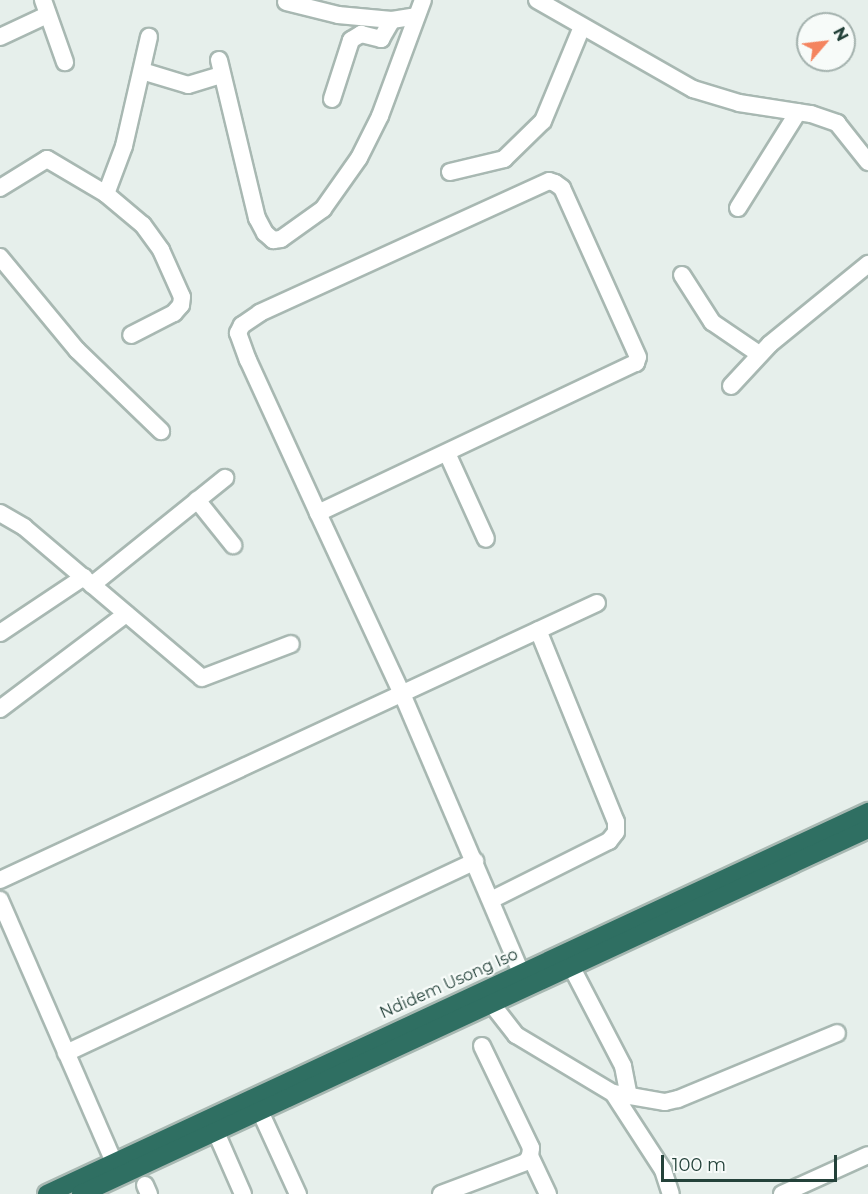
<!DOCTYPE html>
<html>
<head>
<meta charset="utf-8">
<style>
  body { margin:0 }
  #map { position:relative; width:868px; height:1194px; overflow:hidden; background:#e6efeb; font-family:Montserrat,sans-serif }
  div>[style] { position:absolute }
  .roads { filter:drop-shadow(2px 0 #a8b8b2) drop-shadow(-2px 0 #a8b8b2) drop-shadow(0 2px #a8b8b2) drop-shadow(0 -2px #a8b8b2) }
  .minor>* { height:16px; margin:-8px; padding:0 8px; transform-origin:8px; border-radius:8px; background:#fff }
  .highway>* { height:18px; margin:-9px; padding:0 9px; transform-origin:9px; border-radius:9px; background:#2f6f62 }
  span { translate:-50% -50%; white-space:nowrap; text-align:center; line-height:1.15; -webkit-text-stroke:4.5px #f7fbf9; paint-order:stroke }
  .street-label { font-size:16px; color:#24423a }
  .north { position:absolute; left:796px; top:12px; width:60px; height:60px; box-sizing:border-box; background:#f7fbf9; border:2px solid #a3b1ad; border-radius:50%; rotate:62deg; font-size:16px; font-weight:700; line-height:24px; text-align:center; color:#24423a }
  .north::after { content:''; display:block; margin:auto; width:21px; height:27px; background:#f4845f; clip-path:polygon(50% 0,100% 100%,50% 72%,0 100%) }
  .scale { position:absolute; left:661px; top:1155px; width:176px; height:27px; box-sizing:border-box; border:3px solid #24423a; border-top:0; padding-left:8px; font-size:18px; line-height:21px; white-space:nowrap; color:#24423a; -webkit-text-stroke:4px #f7fbf9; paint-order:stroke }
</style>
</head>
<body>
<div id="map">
  <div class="roads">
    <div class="minor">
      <div style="left:43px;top:0;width:66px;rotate:70.5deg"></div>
      <div style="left:537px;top:0;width:180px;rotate:29.7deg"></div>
      <div style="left:693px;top:89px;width:48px;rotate:16.9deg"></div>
      <div style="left:739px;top:103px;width:73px;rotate:8.7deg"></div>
      <div style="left:811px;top:114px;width:28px;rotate:19deg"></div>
      <div style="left:837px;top:123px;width:50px;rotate:51.5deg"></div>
      <div style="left:286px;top:2px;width:54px;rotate:14deg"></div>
      <div style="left:338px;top:15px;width:54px;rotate:5.3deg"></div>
      <div style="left:392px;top:20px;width:24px;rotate:-9deg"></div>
      <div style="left:0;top:37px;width:52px;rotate:-25.1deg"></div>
      <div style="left:219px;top:60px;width:163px;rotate:76.5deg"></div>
      <div style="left:257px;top:218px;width:17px;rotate:62deg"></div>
      <div style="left:265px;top:233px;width:11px;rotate:41deg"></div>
      <div style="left:273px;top:240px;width:8px;rotate:-7deg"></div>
      <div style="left:281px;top:239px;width:52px;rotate:-35.5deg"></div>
      <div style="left:323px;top:209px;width:62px;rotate:-54.8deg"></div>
      <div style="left:359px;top:158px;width:47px;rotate:-63.4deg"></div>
      <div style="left:380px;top:116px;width:124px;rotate:-69.7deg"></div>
      <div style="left:142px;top:71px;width:48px;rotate:16.9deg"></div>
      <div style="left:188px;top:85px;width:34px;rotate:-17deg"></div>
      <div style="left:332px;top:99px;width:62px;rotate:-72.1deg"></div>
      <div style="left:351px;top:40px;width:12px;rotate:-31deg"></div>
      <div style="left:361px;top:34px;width:21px;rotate:14deg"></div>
      <div style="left:381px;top:39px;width:22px;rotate:-60deg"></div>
      <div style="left:450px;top:172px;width:56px;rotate:-13.5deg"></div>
      <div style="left:504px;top:159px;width:54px;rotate:-44.3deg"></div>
      <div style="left:543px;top:121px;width:102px;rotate:-67.5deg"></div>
      <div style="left:0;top:188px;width:55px;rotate:-31.7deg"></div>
      <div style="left:47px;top:159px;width:69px;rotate:30.7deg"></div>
      <div style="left:106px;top:194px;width:48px;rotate:40deg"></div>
      <div style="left:143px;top:225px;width:31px;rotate:54deg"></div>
      <div style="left:161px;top:250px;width:51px;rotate:65.9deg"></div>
      <div style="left:182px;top:297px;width:8px;rotate:97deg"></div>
      <div style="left:181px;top:305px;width:11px;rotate:131deg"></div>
      <div style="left:174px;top:313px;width:48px;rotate:152.9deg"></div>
      <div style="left:106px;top:194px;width:51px;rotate:-69.4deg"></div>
      <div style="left:124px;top:146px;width:112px;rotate:-77.1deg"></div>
      <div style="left:738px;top:208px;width:113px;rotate:-58deg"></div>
      <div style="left:0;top:257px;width:121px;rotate:50.4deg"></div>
      <div style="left:77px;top:350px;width:117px;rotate:44deg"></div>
      <div style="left:682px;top:275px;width:56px;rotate:57.4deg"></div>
      <div style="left:712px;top:322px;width:57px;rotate:34.2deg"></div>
      <div style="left:731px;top:386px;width:57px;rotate:-47.1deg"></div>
      <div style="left:770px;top:344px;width:127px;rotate:-39.2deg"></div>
      <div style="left:447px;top:453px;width:94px;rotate:65.6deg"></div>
      <div style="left:197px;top:500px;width:58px;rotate:51.3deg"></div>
      <div style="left:0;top:513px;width:28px;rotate:30deg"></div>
      <div style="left:24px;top:527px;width:233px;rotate:40.3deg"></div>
      <div style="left:202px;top:678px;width:95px;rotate:-20.9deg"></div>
      <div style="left:318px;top:513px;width:352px;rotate:-25.3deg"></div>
      <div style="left:636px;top:363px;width:6px;rotate:-72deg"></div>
      <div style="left:638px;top:357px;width:185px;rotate:-114.2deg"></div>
      <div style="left:562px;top:188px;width:9px;rotate:-144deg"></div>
      <div style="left:555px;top:183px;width:6px;rotate:-162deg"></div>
      <div style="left:549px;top:181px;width:318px;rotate:155.5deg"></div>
      <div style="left:260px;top:313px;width:22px;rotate:146deg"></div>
      <div style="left:242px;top:325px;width:9px;rotate:117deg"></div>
      <div style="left:238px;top:333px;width:29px;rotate:70deg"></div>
      <div style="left:248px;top:360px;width:168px;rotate:65.4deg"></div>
      <div style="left:318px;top:513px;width:202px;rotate:65.1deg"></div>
      <div style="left:403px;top:696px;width:301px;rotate:66.9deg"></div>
      <div style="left:92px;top:585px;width:171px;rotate:-38.8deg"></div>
      <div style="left:0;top:633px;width:101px;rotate:-33.7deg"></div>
      <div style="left:0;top:709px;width:158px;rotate:-37deg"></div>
      <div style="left:0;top:880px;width:658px;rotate:-24.89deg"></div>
      <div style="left:0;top:900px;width:286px;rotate:66.5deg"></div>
      <div style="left:491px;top:900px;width:132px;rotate:-26.6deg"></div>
      <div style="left:609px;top:841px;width:11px;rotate:-52deg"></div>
      <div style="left:616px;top:832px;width:10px;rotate:-90deg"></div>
      <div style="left:616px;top:822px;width:207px;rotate:-112.1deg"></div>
      <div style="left:571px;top:966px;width:113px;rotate:62.5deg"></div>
      <div style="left:623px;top:1066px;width:31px;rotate:79deg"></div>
      <div style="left:491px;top:1003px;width:41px;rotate:52deg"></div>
      <div style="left:516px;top:1035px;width:113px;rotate:30.9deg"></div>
      <div style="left:613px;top:1093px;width:92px;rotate:57deg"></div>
      <div style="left:663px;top:1170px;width:25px;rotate:72deg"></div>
      <div style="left:482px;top:1046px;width:113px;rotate:64.3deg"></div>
      <div style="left:531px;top:1148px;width:8px;rotate:97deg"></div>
      <div style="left:530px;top:1156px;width:42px;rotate:64.7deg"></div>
      <div style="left:66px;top:1053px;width:452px;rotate:-25.1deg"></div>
      <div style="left:613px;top:1093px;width:53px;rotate:9.8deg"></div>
      <div style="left:665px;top:1102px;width:13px;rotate:-13deg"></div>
      <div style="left:678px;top:1099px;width:172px;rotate:-22.5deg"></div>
      <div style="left:259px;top:1109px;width:94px;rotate:65.4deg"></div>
      <div style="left:215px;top:1130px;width:70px;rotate:66.4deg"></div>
      <div style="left:145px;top:1185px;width:10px;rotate:66deg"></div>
      <div style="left:441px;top:1194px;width:91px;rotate:-20.6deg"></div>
      <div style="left:526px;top:1162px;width:7px;rotate:-56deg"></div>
      <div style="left:782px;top:1194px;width:94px;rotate:-24.4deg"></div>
    </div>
    <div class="highway">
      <div style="left:47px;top:1194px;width:906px;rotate:-24.95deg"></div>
      <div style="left:81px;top:1194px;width:868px;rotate:-24.88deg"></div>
    </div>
  </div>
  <div class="street-label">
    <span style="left:449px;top:984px;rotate:-24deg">Ndidem Usong Iso</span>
  </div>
  <div class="north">N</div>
  <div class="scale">100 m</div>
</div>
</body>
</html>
